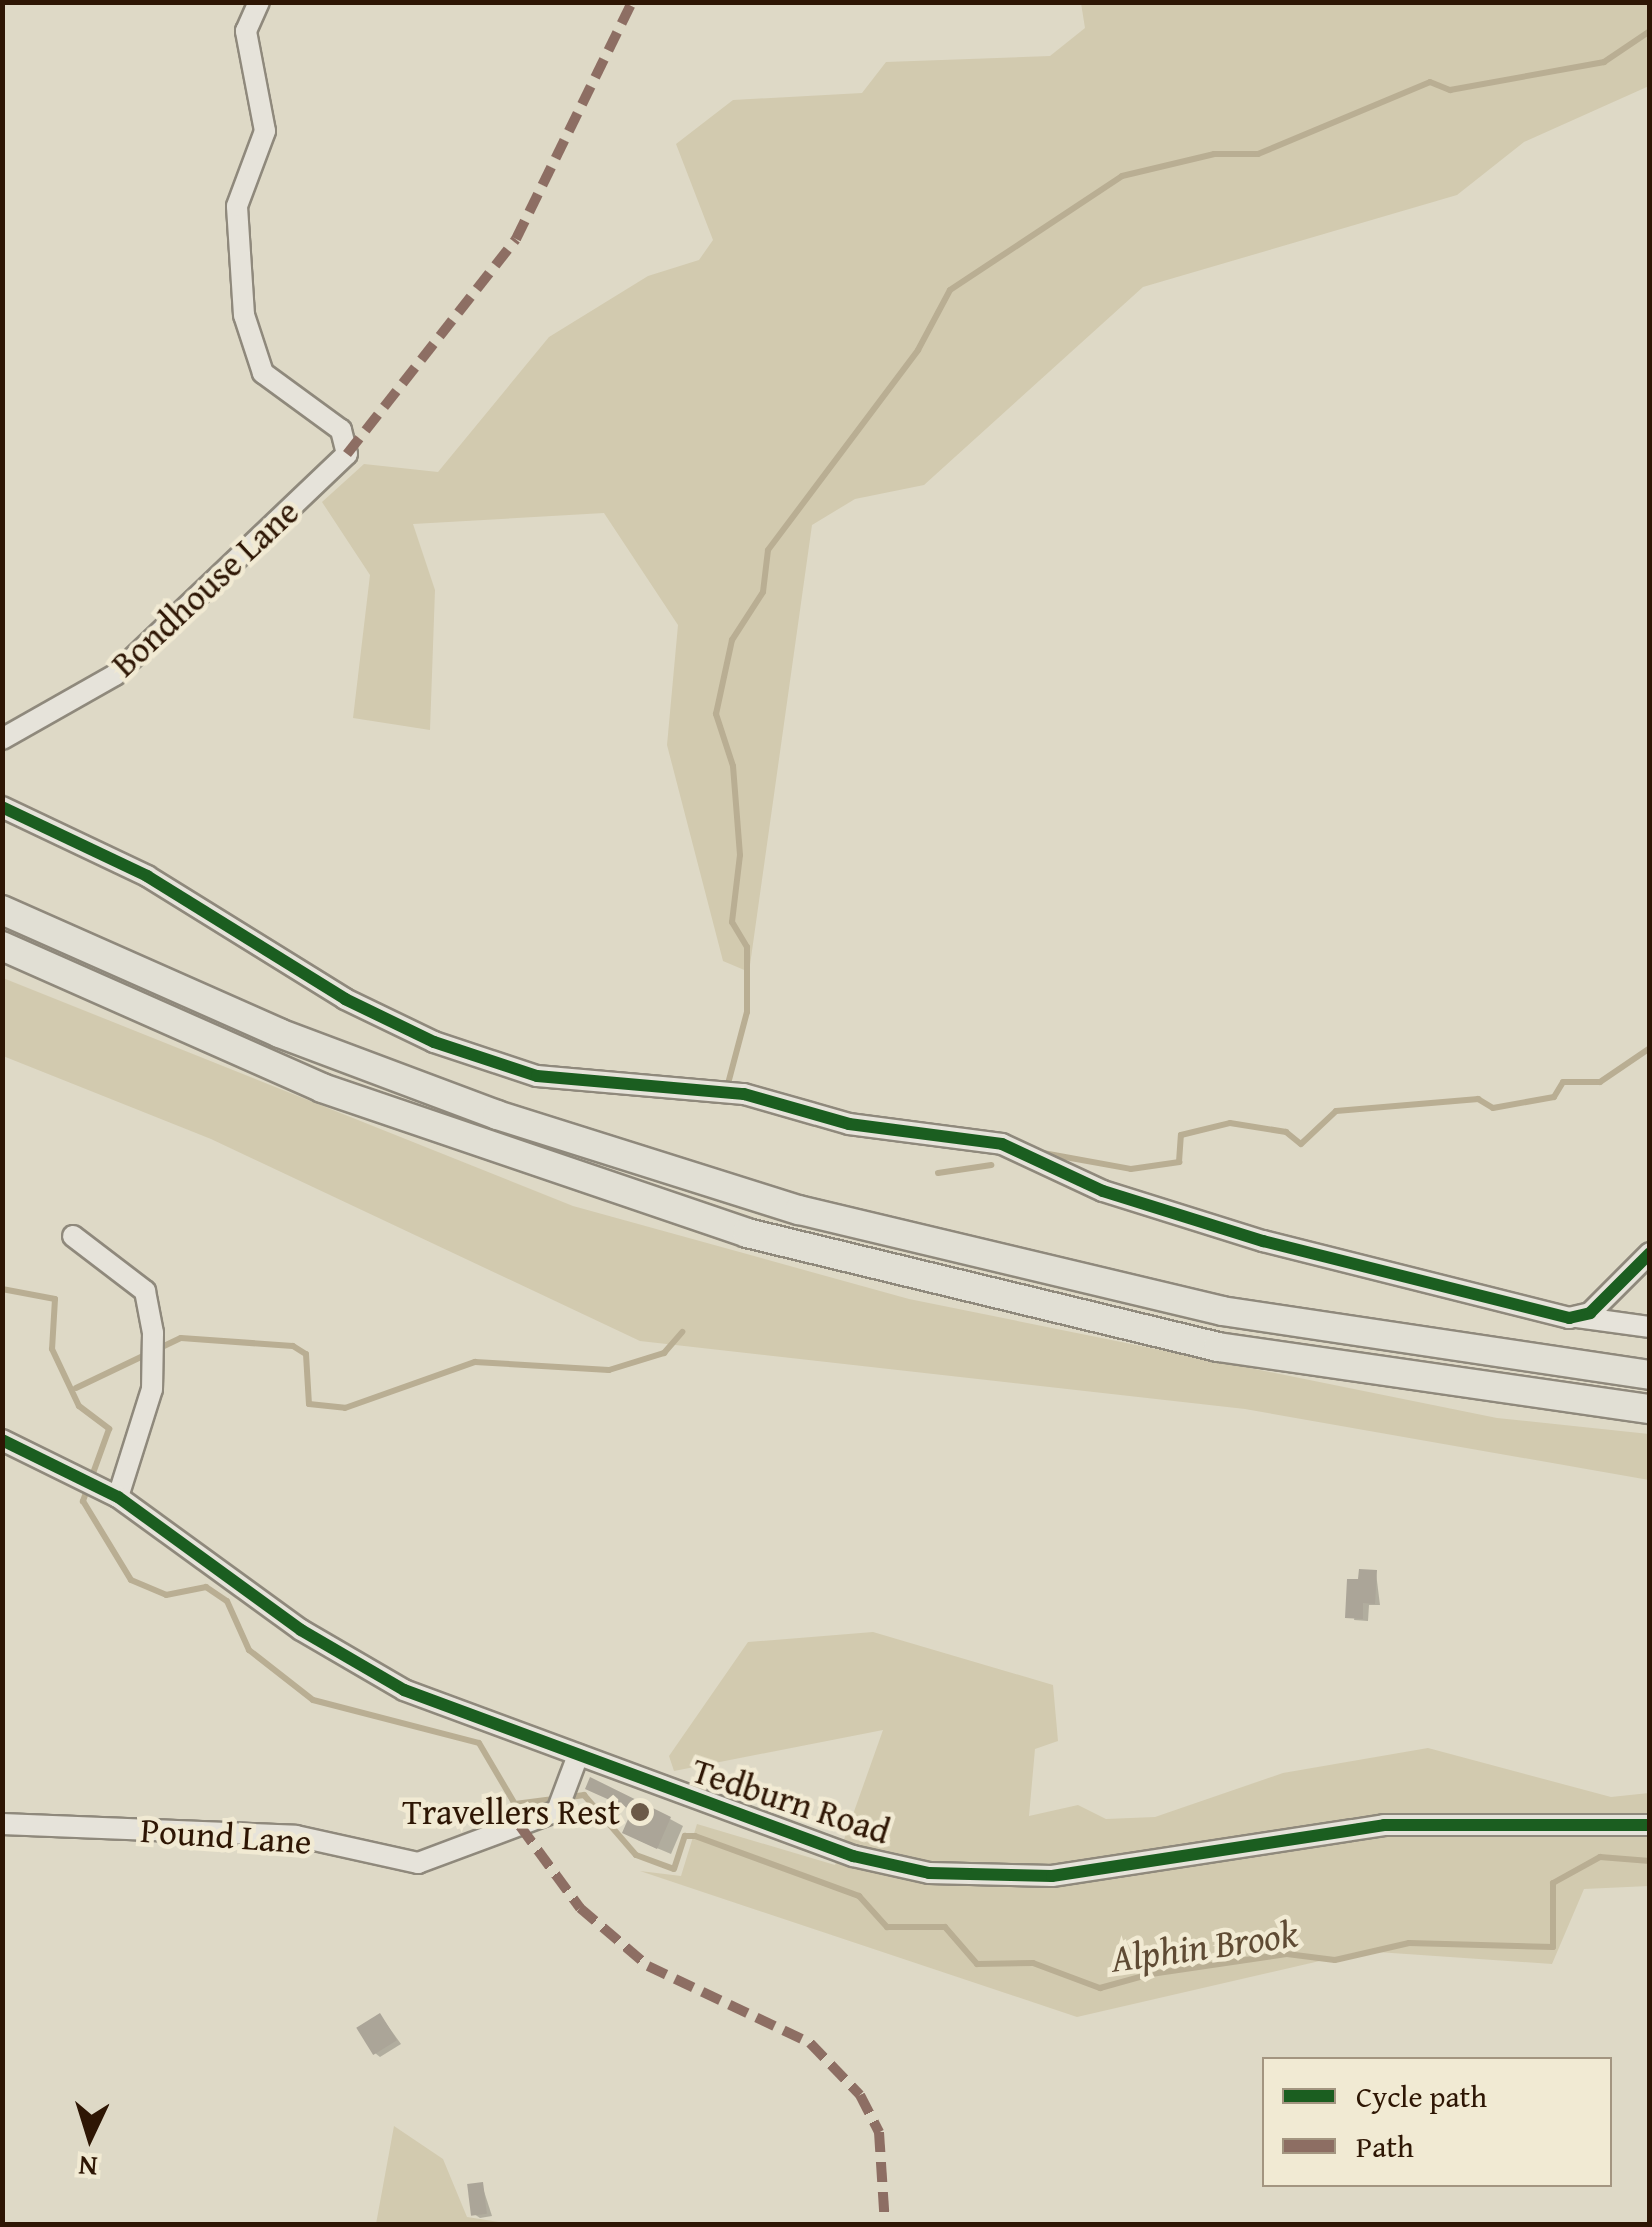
<!DOCTYPE html>
<html>
<head>
<meta charset="utf-8">
<style>
  body { margin:0 }
  #map { position:relative; width:1652px; height:2227px; overflow:hidden; background:#ded9c6; font-family:"Gentium Book Plus",serif }
  div>[style] { position:absolute }
  .green>* { inset:0; background:#d2caaf }
  .shadow>* { inset:0; background:#0003 }
  .stream>* { height:6px; margin:-3px; padding:0 3px; transform-origin:3px; border-radius:3px; background:#b9ae93 }
  .building>* { inset:0; background:#aba598; transform-origin:0 0 }
  .roads { filter:drop-shadow(2px 0 #8f897c) drop-shadow(-2px 0 #8f897c) drop-shadow(0 2px #8f897c) drop-shadow(0 -2px #8f897c) }
  .minor>* { height:20px; margin:-10px; padding:0 10px; transform-origin:10px; border-radius:10px; background:#e6e3da }
  .highway>* { height:28px; margin:-14px; padding:0 14px; transform-origin:14px; border-radius:14px; background:#e1dfd4 }
  .quiet>* { height:10px; margin-top:-5px; transform-origin:0; background:repeating-linear-gradient(90deg,#8d6e63 0 20px,transparent 0 30px) }
  .cycleway>* { height:12px; margin:-6px; padding:0 6px; transform-origin:6px; border-radius:6px; background:#1b5e20 }
  .dots>* { width:28px; height:28px; translate:-50% -50%; box-sizing:border-box; border:5px solid #f1ead3; border-radius:50% }
  span { translate:-50% -50%; white-space:nowrap; text-align:center; line-height:1.15; -webkit-text-stroke:9px #f1ead3; paint-order:stroke }
  .street-label { font-size:35px; color:#2e1604 }
  .poi-label { font-size:35px; color:#2e1604 }
  .right { translate:-100% -50%; text-align:right }
  .water-label { font-size:38px; color:#5f4b34; font-style:italic }
  .frame { position:absolute; inset:0; border:5px solid #2e1604; pointer-events:none }
  .legend { position:absolute; left:1262px; top:2057px; width:350px; height:130px; box-sizing:border-box; background:#f1ead3; border:2px solid #a39580; margin:0; padding:12px 18px; list-style:none; font-size:30px; color:#2e1604 }
  .legend li { display:flex; align-items:center; gap:20px; height:50px }
  .legend b { width:50px; border:2px solid #a39580 }
  .north { position:absolute; left:40px; top:2087px; width:100px; height:100px; -webkit-text-stroke:8px #f1ead3; paint-order:stroke; rotate:184deg; font-size:28px; font-weight:700; line-height:40px; text-align:center; color:#2e1604 }
  .north::after { content:''; display:block; margin:auto; width:35px; height:45px; background:#2e1604; clip-path:polygon(50% 0,100% 100%,50% 72%,0 100%) }
</style>
</head>
<body>
<div id="map">
  <div class="green">
    <div style="clip-path:polygon(1081px 3px,1649px 3px,1649px 86px,1524px 142px,1457px 195px,1143px 287px,924px 485px,855px 499px,812px 525px,749px 972px,723px 961px,667px 745px,678px 625px,604px 513px,413px 524px,435px 590px,430px 730px,353px 718px,370px 575px,322px 502px,364px 464px,438px 472px,549px 337px,648px 276px,699px 260px,713px 240px,676px 144px,733px 100px,862px 93px,886px 62px,1050px 56px,1085px 28px)"></div>
    <div style="clip-path:polygon(3px 978px,573px 1206px,909px 1299px,1497px 1418px,1649px 1434px,1649px 1480px,1245px 1409px,640px 1341px,211px 1139px,3px 1056px)"></div>
    <div style="clip-path:polygon(873px 1632px,1053px 1685px,1058px 1741px,1035px 1749px,1029px 1816px,1078px 1805px,1106px 1819px,1155px 1817px,1283px 1773px,1428px 1748px,1611px 1797px,1649px 1793px,1649px 1886px,1584px 1889px,1552px 1964px,1363px 1951px,1077px 2017px,640px 1871px,681px 1876px,697px 1824px,835px 1865px,883px 1730px,674px 1771px,669px 1756px,748px 1642px)"></div>
    <div style="clip-path:polygon(394px 2126px,443px 2159px,467px 2217px,511px 2224px,376px 2224px)"></div>
  </div>
  <div class="shadow">
    <div style="clip-path:polygon(1376px 1573px,1380px 1605px,1369px 1605px,1368px 1621px,1354px 1620px,1361px 1582px)"></div>
    <div style="clip-path:polygon(670px 1819px,683px 1826px,671px 1854px,638px 1840px)"></div>
    <div style="clip-path:polygon(380px 2015px,401px 2044px,380px 2057px,375px 2053px)"></div>
    <div style="clip-path:polygon(482px 2185px,492px 2216px,480px 2218px,474px 2214px)"></div>
  </div>
  <div class="stream">
    <div style="left:729px;top:1080px;width:70px;rotate:-75.2deg"></div>
    <div style="left:747px;top:1012px;width:65px;rotate:-90deg"></div>
    <div style="left:747px;top:947px;width:29px;rotate:-121deg"></div>
    <div style="left:732px;top:922px;width:67px;rotate:-83.2deg"></div>
    <div style="left:740px;top:855px;width:89px;rotate:-94.5deg"></div>
    <div style="left:733px;top:766px;width:55px;rotate:-108.1deg"></div>
    <div style="left:716px;top:714px;width:76px;rotate:-77.8deg"></div>
    <div style="left:732px;top:640px;width:57px;rotate:-57.1deg"></div>
    <div style="left:763px;top:592px;width:42px;rotate:-83.2deg"></div>
    <div style="left:768px;top:550px;width:250px;rotate:-53.1deg"></div>
    <div style="left:918px;top:350px;width:68px;rotate:-61.9deg"></div>
    <div style="left:950px;top:290px;width:206px;rotate:-33.5deg"></div>
    <div style="left:1122px;top:176px;width:95px;rotate:-13.4deg"></div>
    <div style="left:1214px;top:154px;width:44px"></div>
    <div style="left:1258px;top:154px;width:186px;rotate:-22.7deg"></div>
    <div style="left:1430px;top:82px;width:22px;rotate:22deg"></div>
    <div style="left:1450px;top:90px;width:157px;rotate:-10.3deg"></div>
    <div style="left:1604px;top:62px;width:55px;rotate:-34deg"></div>
    <div style="left:1043px;top:1153px;width:89px;rotate:10.3deg"></div>
    <div style="left:1131px;top:1169px;width:49px;rotate:-8.3deg"></div>
    <div style="left:1179px;top:1162px;width:27px;rotate:-86deg"></div>
    <div style="left:1181px;top:1135px;width:50px;rotate:-13.8deg"></div>
    <div style="left:1230px;top:1123px;width:57px;rotate:9.1deg"></div>
    <div style="left:1286px;top:1132px;width:19px;rotate:39deg"></div>
    <div style="left:1301px;top:1144px;width:48px;rotate:-43.3deg"></div>
    <div style="left:1336px;top:1111px;width:143px;rotate:-4.8deg"></div>
    <div style="left:1478px;top:1099px;width:17px;rotate:31deg"></div>
    <div style="left:1493px;top:1108px;width:62px;rotate:-10.2deg"></div>
    <div style="left:1554px;top:1097px;width:17px;rotate:-59deg"></div>
    <div style="left:1563px;top:1082px;width:37px"></div>
    <div style="left:1600px;top:1082px;width:60px;rotate:-34.2deg"></div>
    <div style="left:938px;top:1173px;width:54px;rotate:-8.6deg"></div>
    <div style="left:2px;top:1289px;width:54px;rotate:10.7deg"></div>
    <div style="left:55px;top:1299px;width:50px;rotate:93.4deg"></div>
    <div style="left:52px;top:1349px;width:63px;rotate:64.7deg"></div>
    <div style="left:79px;top:1406px;width:38px;rotate:37deg"></div>
    <div style="left:109px;top:1429px;width:77px;rotate:109.9deg"></div>
    <div style="left:83px;top:1501px;width:92px;rotate:58.7deg"></div>
    <div style="left:131px;top:1580px;width:38px;rotate:23deg"></div>
    <div style="left:166px;top:1595px;width:41px;rotate:-11.3deg"></div>
    <div style="left:206px;top:1587px;width:25px;rotate:34deg"></div>
    <div style="left:227px;top:1601px;width:54px;rotate:65.8deg"></div>
    <div style="left:249px;top:1650px;width:81px;rotate:38deg"></div>
    <div style="left:313px;top:1700px;width:171px;rotate:14.5deg"></div>
    <div style="left:479px;top:1743px;width:71px;rotate:59.5deg"></div>
    <div style="left:515px;top:1804px;width:70px;rotate:-7.4deg"></div>
    <div style="left:584px;top:1795px;width:79px;rotate:49.1deg"></div>
    <div style="left:636px;top:1855px;width:40px;rotate:20.2deg"></div>
    <div style="left:674px;top:1869px;width:35px;rotate:-72deg"></div>
    <div style="left:685px;top:1836px;width:10px"></div>
    <div style="left:695px;top:1836px;width:175px;rotate:20.1deg"></div>
    <div style="left:859px;top:1896px;width:42px;rotate:47.9deg"></div>
    <div style="left:887px;top:1927px;width:58px"></div>
    <div style="left:945px;top:1927px;width:49px;rotate:49.1deg"></div>
    <div style="left:977px;top:1964px;width:56px;rotate:-1deg"></div>
    <div style="left:1033px;top:1963px;width:72px;rotate:20.5deg"></div>
    <div style="left:1100px;top:1988px;width:53px;rotate:-15.4deg"></div>
    <div style="left:1151px;top:1974px;width:137px;rotate:-8.4deg"></div>
    <div style="left:1287px;top:1954px;width:48px;rotate:7.1deg"></div>
    <div style="left:1335px;top:1960px;width:76px;rotate:-12.9deg"></div>
    <div style="left:1409px;top:1943px;width:144px;rotate:1.6deg"></div>
    <div style="left:1553px;top:1947px;width:64px;rotate:-90deg"></div>
    <div style="left:1553px;top:1883px;width:54px;rotate:-29deg"></div>
    <div style="left:1600px;top:1857px;width:50px;rotate:4.6deg"></div>
    <div style="left:76px;top:1388px;width:116px;rotate:-25.5deg"></div>
    <div style="left:181px;top:1338px;width:112px;rotate:4.1deg"></div>
    <div style="left:293px;top:1346px;width:15px;rotate:32deg"></div>
    <div style="left:306px;top:1354px;width:50px;rotate:86.6deg"></div>
    <div style="left:309px;top:1404px;width:36px;rotate:6deg"></div>
    <div style="left:345px;top:1408px;width:138px;rotate:-19.5deg"></div>
    <div style="left:475px;top:1362px;width:134px;rotate:3.4deg"></div>
    <div style="left:609px;top:1370px;width:58px;rotate:-17.2deg"></div>
    <div style="left:664px;top:1353px;width:28px;rotate:-49deg"></div>
  </div>
  <div class="building">
    <div style="clip-path:polygon(1359px 1569px,1377px 1570px,1375px 1604px,1363px 1603px,1363px 1619px,1345px 1618px,1347px 1579px,1358px 1579px)"></div>
    <div style="clip-path:polygon(590px 1777px,671px 1817px,657px 1849px,622px 1833px,632px 1810px,585px 1789px)"></div>
    <div style="left:380px;top:2013px;width:32px;height:28px;rotate:58deg"></div>
    <div style="left:483px;top:2182px;width:32px;height:16px;rotate:83deg"></div>
  </div>
  <div class="roads">
    <div class="minor">
      <div style="left:2px;top:739px;width:130px;rotate:-29.5deg"></div>
      <div style="left:115px;top:675px;width:320px;rotate:-43.6deg"></div>
      <div style="left:347px;top:454px;width:25px;rotate:-104deg"></div>
      <div style="left:341px;top:430px;width:97px;rotate:-143.8deg"></div>
      <div style="left:263px;top:373px;width:61px;rotate:-108.1deg"></div>
      <div style="left:244px;top:315px;width:109px;rotate:-93.7deg"></div>
      <div style="left:237px;top:206px;width:80px;rotate:-69.5deg"></div>
      <div style="left:265px;top:131px;width:102px;rotate:-100.8deg"></div>
      <div style="left:246px;top:31px;width:32px;rotate:-66deg"></div>
      <div style="left:2px;top:807px;width:161px;rotate:25.4deg"></div>
      <div style="left:147px;top:876px;width:233px;rotate:31.8deg"></div>
      <div style="left:345px;top:999px;width:99px;rotate:25.8deg"></div>
      <div style="left:434px;top:1042px;width:108px;rotate:18.3deg"></div>
      <div style="left:537px;top:1076px;width:208px;rotate:5deg"></div>
      <div style="left:744px;top:1094px;width:109px;rotate:15.9deg"></div>
      <div style="left:849px;top:1124px;width:154px;rotate:7.4deg"></div>
      <div style="left:1002px;top:1144px;width:111px;rotate:25deg"></div>
      <div style="left:1103px;top:1191px;width:168px;rotate:17.4deg"></div>
      <div style="left:1263px;top:1241px;width:316px;rotate:14.1deg"></div>
      <div style="left:1569px;top:1318px;width:22px;rotate:-13deg"></div>
      <div style="left:1590px;top:1313px;width:85px;rotate:-45deg"></div>
      <div style="left:73px;top:1236px;width:91px;rotate:37.4deg"></div>
      <div style="left:145px;top:1291px;width:43px;rotate:79.2deg"></div>
      <div style="left:153px;top:1333px;width:56px;rotate:91deg"></div>
      <div style="left:152px;top:1389px;width:113px;rotate:107.5deg"></div>
      <div style="left:1577px;top:1317px;width:74px;rotate:7.8deg"></div>
      <div style="left:2px;top:1440px;width:129px;rotate:26.2deg"></div>
      <div style="left:118px;top:1497px;width:226px;rotate:36deg"></div>
      <div style="left:301px;top:1630px;width:119px;rotate:30.2deg"></div>
      <div style="left:404px;top:1690px;width:479px;rotate:20.3deg"></div>
      <div style="left:853px;top:1856px;width:78px;rotate:12.6deg"></div>
      <div style="left:929px;top:1873px;width:123px;rotate:1.4deg"></div>
      <div style="left:1052px;top:1876px;width:336px;rotate:-8.7deg"></div>
      <div style="left:1384px;top:1825px;width:266px"></div>
      <div style="left:2px;top:1824px;width:294px;rotate:2.3deg"></div>
      <div style="left:296px;top:1836px;width:125px;rotate:12.5deg"></div>
      <div style="left:418px;top:1863px;width:148px;rotate:-20.5deg"></div>
      <div style="left:557px;top:1811px;width:60px;rotate:-69.4deg"></div>
    </div>
    <div class="highway">
      <div style="left:2px;top:910px;width:303px;rotate:23.9deg"></div>
      <div style="left:279px;top:1033px;width:233px;rotate:20.6deg"></div>
      <div style="left:497px;top:1115px;width:317px;rotate:17.5deg"></div>
      <div style="left:799px;top:1210px;width:435px;rotate:13.4deg"></div>
      <div style="left:1222px;top:1311px;width:433px;rotate:8.5deg"></div>
      <div style="left:2px;top:946px;width:350px;rotate:23.9deg"></div>
      <div style="left:322px;top:1088px;width:449px;rotate:18.8deg"></div>
      <div style="left:747px;top:1233px;width:485px;rotate:13.6deg"></div>
      <div style="left:1218px;top:1347px;width:436px;rotate:8.2deg"></div>
    </div>
  </div>
  <div class="quiet">
    <div style="left:347px;top:454px;width:273px;rotate:-51.8deg"></div>
    <div style="left:516px;top:239px;width:264px;rotate:-63.9deg"></div>
    <div style="left:520px;top:1826px;width:102px;rotate:53.8deg"></div>
    <div style="left:580px;top:1908px;width:89px;rotate:40.5deg"></div>
    <div style="left:648px;top:1966px;width:179px;rotate:25.4deg"></div>
    <div style="left:810px;top:2043px;width:72px;rotate:46.1deg"></div>
    <div style="left:860px;top:2095px;width:42px;rotate:62.8deg"></div>
    <div style="left:879px;top:2132px;width:92px;rotate:86.3deg"></div>
  </div>
  <div class="cycleway">
    <div style="left:2px;top:807px;width:161px;rotate:25.4deg"></div>
    <div style="left:147px;top:876px;width:233px;rotate:31.8deg"></div>
    <div style="left:345px;top:999px;width:99px;rotate:25.8deg"></div>
    <div style="left:434px;top:1042px;width:108px;rotate:18.3deg"></div>
    <div style="left:537px;top:1076px;width:208px;rotate:5deg"></div>
    <div style="left:744px;top:1094px;width:109px;rotate:15.9deg"></div>
    <div style="left:849px;top:1124px;width:154px;rotate:7.4deg"></div>
    <div style="left:1002px;top:1144px;width:111px;rotate:25deg"></div>
    <div style="left:1103px;top:1191px;width:168px;rotate:17.4deg"></div>
    <div style="left:1263px;top:1241px;width:316px;rotate:14.1deg"></div>
    <div style="left:1569px;top:1318px;width:22px;rotate:-13deg"></div>
    <div style="left:1590px;top:1313px;width:85px;rotate:-45deg"></div>
    <div style="left:2px;top:1440px;width:129px;rotate:26.2deg"></div>
    <div style="left:118px;top:1497px;width:226px;rotate:36deg"></div>
    <div style="left:301px;top:1630px;width:119px;rotate:30.2deg"></div>
    <div style="left:404px;top:1690px;width:479px;rotate:20.3deg"></div>
    <div style="left:853px;top:1856px;width:78px;rotate:12.6deg"></div>
    <div style="left:929px;top:1873px;width:123px;rotate:1.4deg"></div>
    <div style="left:1052px;top:1876px;width:336px;rotate:-8.7deg"></div>
    <div style="left:1384px;top:1825px;width:266px"></div>
  </div>
  <div class="dots">
    <div style="left:640px;top:1812px;background:#6c5a48"></div>
  </div>
  <div class="street-label">
    <span style="left:205px;top:588px;rotate:-43deg">Bondhouse Lane</span>
    <span style="left:791px;top:1801px;rotate:18deg">Tedburn Road</span>
    <span style="left:226px;top:1836px;rotate:4deg">Pound Lane</span>
  </div>
  <div class="poi-label">
    <span class="right" style="left:620px;top:1812px">Travellers Rest</span>
  </div>
  <div class="water-label">
    <span style="left:1204px;top:1946px;rotate:-8deg">Alphin Brook</span>
  </div>
  <div class="frame"></div>
  <ul class="legend">
  <li><b style="height:12px;background:#1b5e20"></b>Cycle path</li>
  <li><b style="height:12px;background:#8d6e63"></b>Path</li>
  </ul>
  <div class="north">N</div>
</div>
</body>
</html>
